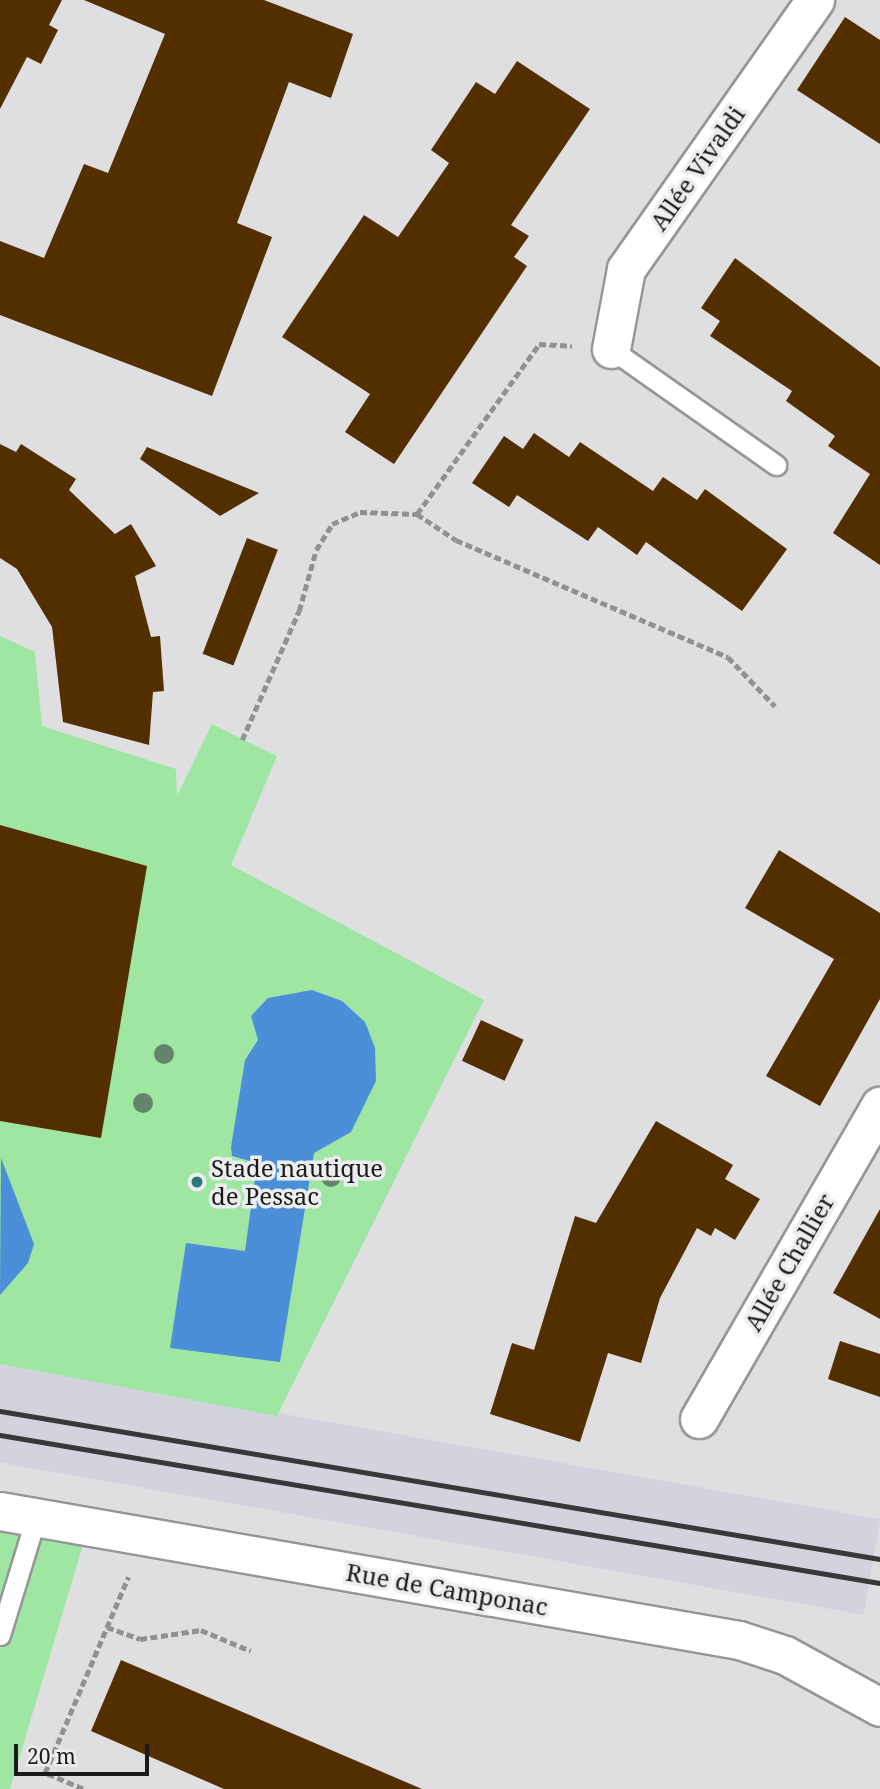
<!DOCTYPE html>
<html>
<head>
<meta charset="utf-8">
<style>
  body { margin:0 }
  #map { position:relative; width:880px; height:1789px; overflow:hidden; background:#dfdfe2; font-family:"Noto Serif",serif }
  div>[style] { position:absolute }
  .built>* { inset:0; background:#d2d3dd; transform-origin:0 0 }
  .green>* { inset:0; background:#9fe6a3 }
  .water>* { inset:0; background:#4a8fd7 }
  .building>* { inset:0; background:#532f00; transform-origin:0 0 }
  .path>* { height:4.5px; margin-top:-2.25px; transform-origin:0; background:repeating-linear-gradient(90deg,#919193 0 7px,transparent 0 10.5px) }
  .roads { filter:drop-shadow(2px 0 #969698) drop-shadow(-2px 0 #969698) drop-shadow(0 2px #969698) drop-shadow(0 -2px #969698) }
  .lane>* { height:19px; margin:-9.5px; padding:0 9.5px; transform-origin:9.5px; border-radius:9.5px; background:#fff }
  .street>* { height:37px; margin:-18.5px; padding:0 18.5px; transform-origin:18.5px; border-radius:18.5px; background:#fff }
  .rail>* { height:5px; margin:-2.5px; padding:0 2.5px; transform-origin:2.5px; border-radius:2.5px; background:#383838 }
  .trees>* { width:20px; height:20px; margin:-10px; border-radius:50%; background:#64856c }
  .dots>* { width:19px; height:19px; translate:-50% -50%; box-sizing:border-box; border:4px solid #ecedef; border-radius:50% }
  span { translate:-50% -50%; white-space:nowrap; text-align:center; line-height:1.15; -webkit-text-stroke:7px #ecedef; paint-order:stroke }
  .street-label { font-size:24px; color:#1a1a1a }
  .poi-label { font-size:24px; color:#1a1a1a }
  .left { translate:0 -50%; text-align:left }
  .scale { position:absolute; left:14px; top:1744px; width:135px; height:32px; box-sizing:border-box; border:4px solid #1a1a1a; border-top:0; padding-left:9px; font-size:21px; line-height:24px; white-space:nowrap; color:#1a1a1a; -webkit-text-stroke:5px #ecedef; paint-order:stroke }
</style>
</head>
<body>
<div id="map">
  <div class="built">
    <div style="left:0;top:1364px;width:894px;height:97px;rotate:10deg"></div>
  </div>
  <div class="green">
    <div style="clip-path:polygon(0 636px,35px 652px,42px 726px,176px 769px,177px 796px,212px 724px,277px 756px,231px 865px,484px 1000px,277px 1416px,0 1364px)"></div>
    <div style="clip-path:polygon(0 1531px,83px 1545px,10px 1789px,0 1789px)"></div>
  </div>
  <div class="water">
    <div style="clip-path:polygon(312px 990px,342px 1001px,365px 1022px,375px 1048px,376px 1081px,351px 1132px,314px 1153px,280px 1362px,170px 1348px,186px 1243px,245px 1251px,257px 1163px,232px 1156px,231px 1147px,245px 1060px,258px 1040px,251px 1016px,268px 998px)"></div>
    <div style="clip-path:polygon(1px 1158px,34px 1244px,28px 1263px,0 1295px)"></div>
  </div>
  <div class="building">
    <div style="clip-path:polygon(0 0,62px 0,49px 25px,58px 30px,41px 64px,27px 57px,0 109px)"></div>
    <div style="clip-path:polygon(84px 0,264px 0,353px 34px,331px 98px,289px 82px,237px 223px,272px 237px,212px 396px,0 315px,0 241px,44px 258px,84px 164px,108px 173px,165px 34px)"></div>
    <div style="clip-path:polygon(845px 17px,880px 40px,880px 144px,797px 90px)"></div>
    <div style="clip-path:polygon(517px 61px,590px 109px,511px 225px,529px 236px,514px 257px,527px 266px,394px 464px,345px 432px,370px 394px,282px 337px,364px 215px,398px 237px,449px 163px,431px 150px,476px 82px,495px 94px)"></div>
    <div style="clip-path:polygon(735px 258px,880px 367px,880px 565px,833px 533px,870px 474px,828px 446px,835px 436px,786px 401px,792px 391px,710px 336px,720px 321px,701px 308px)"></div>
    <div style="clip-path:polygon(534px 433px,569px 457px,580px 442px,653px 491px,663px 477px,697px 500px,705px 489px,787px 549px,742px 611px,646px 542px,637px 555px,598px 527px,588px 541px,517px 495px,509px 507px,472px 483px,504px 436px,523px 449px)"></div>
    <div style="clip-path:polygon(0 444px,16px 452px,21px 444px,76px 479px,69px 490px,115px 534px,131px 524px,156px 566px,135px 576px,151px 637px,160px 636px,164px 691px,153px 692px,149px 745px,63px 722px,52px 627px,17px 569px,0 558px)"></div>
    <div style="clip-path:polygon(147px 447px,259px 493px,220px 516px,140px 459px)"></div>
    <div style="left:247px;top:538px;width:33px;height:124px;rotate:21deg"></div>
    <div style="clip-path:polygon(0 825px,147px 866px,101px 1138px,0 1121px)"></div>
    <div style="clip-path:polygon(779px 850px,880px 913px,880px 999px,820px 1106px,766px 1076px,834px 959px,745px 908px)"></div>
    <div style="left:481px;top:1020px;width:47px;height:45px;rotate:25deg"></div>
    <div style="clip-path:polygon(656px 1121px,733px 1165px,725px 1179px,760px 1199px,735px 1240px,715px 1228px,711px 1236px,697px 1228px,660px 1298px,641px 1363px,608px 1353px,580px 1442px,490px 1414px,512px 1343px,534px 1350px,575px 1216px,596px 1223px)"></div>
    <div style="clip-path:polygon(880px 1209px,880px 1319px,833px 1293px)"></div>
    <div style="clip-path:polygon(840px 1341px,880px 1354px,880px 1397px,828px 1379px)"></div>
    <div style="clip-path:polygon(121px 1660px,422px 1789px,224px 1789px,91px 1731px)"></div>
  </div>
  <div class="path">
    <div style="left:417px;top:514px;width:47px;rotate:33.7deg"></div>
    <div style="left:456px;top:540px;width:296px;rotate:23.3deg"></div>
    <div style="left:728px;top:657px;width:68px;rotate:46.2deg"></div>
    <div style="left:242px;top:740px;width:141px;rotate:-66.2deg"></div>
    <div style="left:299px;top:611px;width:63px;rotate:-74.4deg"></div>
    <div style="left:316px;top:550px;width:31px;rotate:-58deg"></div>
    <div style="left:332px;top:524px;width:30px;rotate:-23deg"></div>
    <div style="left:360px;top:512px;width:57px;rotate:2deg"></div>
    <div style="left:417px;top:514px;width:209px;rotate:-54.3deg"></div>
    <div style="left:539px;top:344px;width:33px;rotate:3deg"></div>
    <div style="left:107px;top:1627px;width:35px;rotate:20deg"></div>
    <div style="left:140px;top:1639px;width:62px;rotate:-8.4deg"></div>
    <div style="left:201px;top:1630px;width:54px;rotate:22.8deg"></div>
    <div style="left:83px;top:1789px;width:41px;rotate:-157.2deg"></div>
    <div style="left:45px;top:1773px;width:213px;rotate:-67deg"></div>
  </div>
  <div class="roads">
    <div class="lane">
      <div style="left:611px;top:349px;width:202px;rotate:35.1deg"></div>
      <div style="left:0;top:1635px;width:123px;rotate:-73deg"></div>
    </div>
    <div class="street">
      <div style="left:611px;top:349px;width:81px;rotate:-79.4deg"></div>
      <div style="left:626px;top:269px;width:329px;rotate:-54.9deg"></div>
      <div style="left:699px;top:1419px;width:362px;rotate:-60deg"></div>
      <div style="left:0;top:1511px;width:750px;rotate:9.9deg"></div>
      <div style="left:739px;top:1640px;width:48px;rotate:18.1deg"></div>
      <div style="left:785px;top:1655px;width:108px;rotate:28.7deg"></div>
    </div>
  </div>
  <div class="rail">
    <div style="left:0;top:1411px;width:892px;rotate:9.55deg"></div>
    <div style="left:0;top:1435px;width:892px;rotate:9.55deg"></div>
  </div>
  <div class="trees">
    <div style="left:164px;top:1054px"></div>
    <div style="left:143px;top:1103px"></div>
    <div style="left:331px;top:1177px"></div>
  </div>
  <div class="dots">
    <div style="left:197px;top:1182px;background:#2e787b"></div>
  </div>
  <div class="street-label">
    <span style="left:697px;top:168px;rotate:-55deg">Allée Vivaldi</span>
    <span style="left:789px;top:1262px;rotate:-60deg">Allée Challier</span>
    <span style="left:447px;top:1589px;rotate:10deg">Rue de Camponac</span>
  </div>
  <div class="poi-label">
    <span class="left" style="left:211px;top:1182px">Stade nautique<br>de Pessac</span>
  </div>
  <div class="scale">20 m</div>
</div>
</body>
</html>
